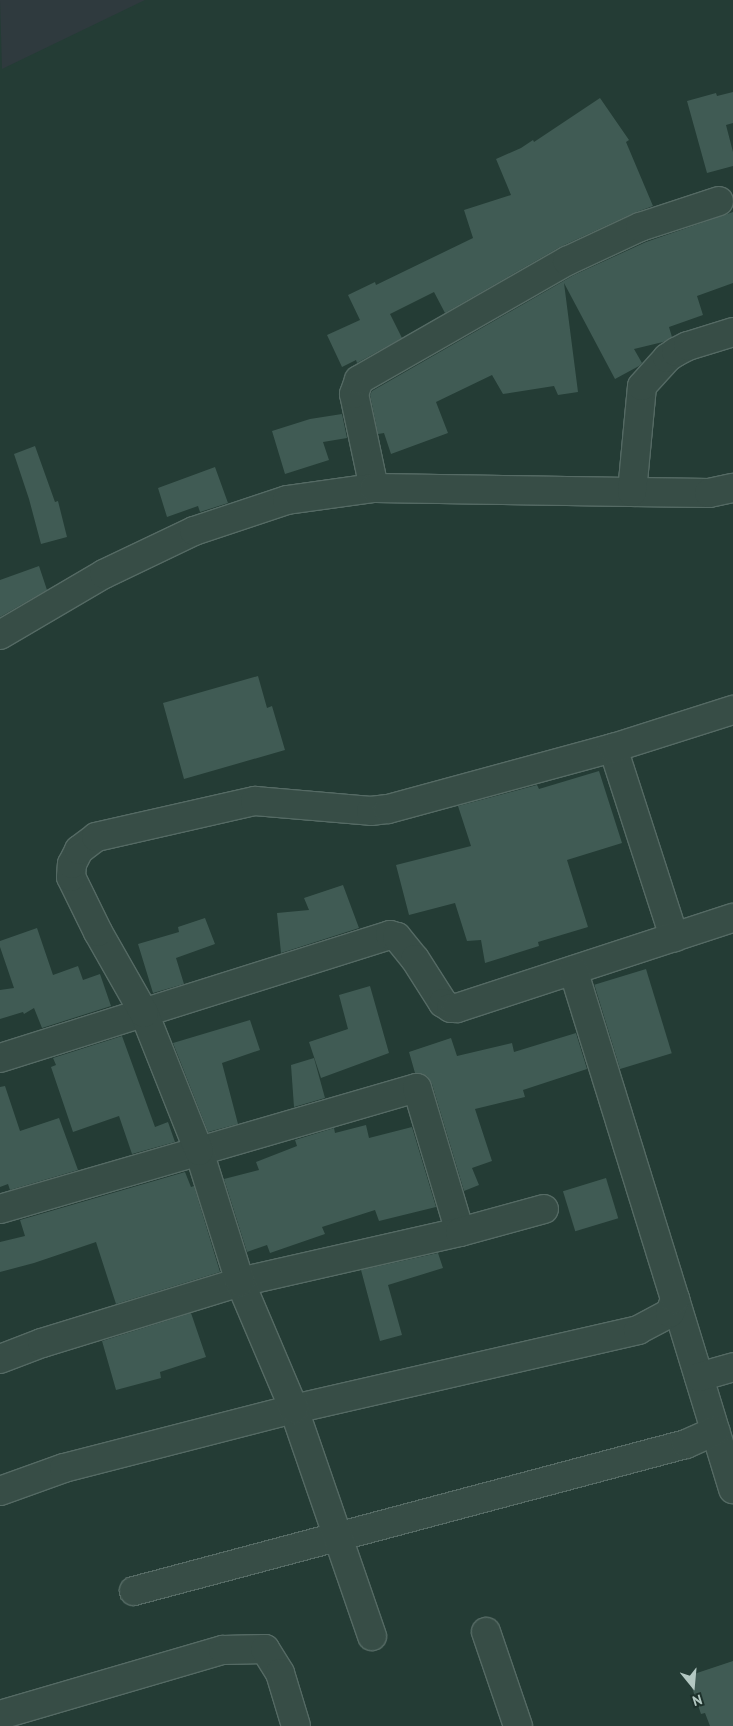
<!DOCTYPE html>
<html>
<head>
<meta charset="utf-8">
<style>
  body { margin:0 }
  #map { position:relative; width:733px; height:1726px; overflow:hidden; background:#243c35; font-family:"PT Sans",sans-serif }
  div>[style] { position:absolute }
  .medical>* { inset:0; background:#2f3a3e }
  .building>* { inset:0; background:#405b54; transform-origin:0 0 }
  .roads { filter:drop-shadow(1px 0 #556a64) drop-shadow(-1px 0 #556a64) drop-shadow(0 1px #556a64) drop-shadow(0 -1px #556a64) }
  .minor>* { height:28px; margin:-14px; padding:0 14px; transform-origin:14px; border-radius:14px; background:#374d46 }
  span { translate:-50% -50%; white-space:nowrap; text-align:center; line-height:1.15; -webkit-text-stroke:5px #1d312b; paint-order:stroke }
  .north { position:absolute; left:668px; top:1661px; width:50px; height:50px; -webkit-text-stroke:4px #1d312b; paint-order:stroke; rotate:163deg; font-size:14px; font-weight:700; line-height:20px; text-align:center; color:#b3c8c2 }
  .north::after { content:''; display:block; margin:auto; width:18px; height:22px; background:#b3c8c2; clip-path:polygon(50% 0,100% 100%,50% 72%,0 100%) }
</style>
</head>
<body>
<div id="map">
  <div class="medical">
    <div style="clip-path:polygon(0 0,145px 0,2px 69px)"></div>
  </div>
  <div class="building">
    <div style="clip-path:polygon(733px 92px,733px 123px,726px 125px,733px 152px,733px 166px,707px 173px,687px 101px,716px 93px,717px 96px)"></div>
    <div style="clip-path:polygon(600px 98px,629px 140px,626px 142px,653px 206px,634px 213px,560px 247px,445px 313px,434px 292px,390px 314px,402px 338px,357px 363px,356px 360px,342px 367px,327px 335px,360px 320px,348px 295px,375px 282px,376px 285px,473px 238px,464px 210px,511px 195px,496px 159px,521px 148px,533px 140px,534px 142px)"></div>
    <div style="clip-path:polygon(733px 212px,733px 283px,697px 296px,703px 315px,669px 327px,672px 337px,663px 342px,634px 349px,642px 363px,639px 366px,615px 379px,564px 283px,578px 392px,558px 395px,554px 386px,503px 394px,492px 375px,436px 402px,448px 433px,391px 454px,384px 433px,378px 434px,370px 395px,372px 391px,574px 275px,646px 242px)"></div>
    <div style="clip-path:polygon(342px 414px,347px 438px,323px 442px,329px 460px,285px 474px,272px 431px,310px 419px)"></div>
    <div style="clip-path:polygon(35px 446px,55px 502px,58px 501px,67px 537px,41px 544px,29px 499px,14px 454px)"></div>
    <div style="clip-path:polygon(215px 467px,228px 503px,200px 512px,198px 506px,167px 517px,158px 488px)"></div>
    <div style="clip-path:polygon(39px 566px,47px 590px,0 617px,0 580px)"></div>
    <div style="clip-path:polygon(258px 676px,267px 708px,272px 706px,285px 750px,184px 779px,163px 703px)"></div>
    <div style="clip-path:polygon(599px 771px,622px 843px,567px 860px,588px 927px,538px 942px,539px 946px,485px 963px,481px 940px,467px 941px,455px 903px,409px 915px,396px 865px,471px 846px,458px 806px,537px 785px,539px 789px)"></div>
    <div style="clip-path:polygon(343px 885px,359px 928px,281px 953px,277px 913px,309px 910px,304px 898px)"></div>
    <div style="clip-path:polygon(205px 918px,215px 944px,176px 958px,184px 984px,153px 993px,138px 944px,179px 932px,178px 927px)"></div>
    <div style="clip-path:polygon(37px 928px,53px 975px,78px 966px,83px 980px,100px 974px,111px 1006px,42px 1028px,34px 1008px,24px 1014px,23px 1012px,0 1019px,0 990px,14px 988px,0 947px,0 941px)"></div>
    <div style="left:646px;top:969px;width:88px;height:54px;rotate:73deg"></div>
    <div style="clip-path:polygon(370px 986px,389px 1053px,321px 1078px,309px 1042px,348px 1029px,339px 995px)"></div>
    <div style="clip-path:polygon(250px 1020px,260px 1050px,222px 1063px,238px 1124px,208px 1132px,173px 1043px)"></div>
    <div style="clip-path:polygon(576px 1033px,587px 1069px,523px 1090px,525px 1097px,475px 1109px,492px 1161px,472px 1168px,479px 1185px,464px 1191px,432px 1084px,427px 1076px,415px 1073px,409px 1052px,451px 1038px,457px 1056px,512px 1043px,514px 1052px)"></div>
    <div style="clip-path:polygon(122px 1036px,155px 1127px,168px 1122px,175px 1142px,132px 1154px,119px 1116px,73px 1132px,51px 1067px,56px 1065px,53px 1058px)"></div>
    <div style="clip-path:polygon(314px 1058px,325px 1098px,294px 1107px,291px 1065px)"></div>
    <div style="clip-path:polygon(5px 1086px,20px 1131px,59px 1118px,78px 1170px,10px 1190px,8px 1184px,0 1187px,0 1087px)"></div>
    <div style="clip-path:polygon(366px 1125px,369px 1138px,412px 1127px,436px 1207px,379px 1221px,375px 1210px,322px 1227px,325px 1234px,270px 1253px,267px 1245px,247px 1252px,224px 1179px,259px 1170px,256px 1162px,297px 1146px,295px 1140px,334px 1128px,335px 1133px)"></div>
    <div style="clip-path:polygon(185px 1172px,191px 1187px,194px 1186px,220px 1272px,116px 1304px,96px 1242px,34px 1263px,0 1272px,0 1242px,25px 1236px,20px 1220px)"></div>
    <div style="left:606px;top:1178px;width:42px;height:45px;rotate:73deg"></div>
    <div style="clip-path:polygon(438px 1253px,443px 1268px,388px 1285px,402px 1335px,380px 1341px,361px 1270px)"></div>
    <div style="clip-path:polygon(191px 1313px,206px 1357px,160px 1372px,161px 1378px,116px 1390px,102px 1341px)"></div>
    <div style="clip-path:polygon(733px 1661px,733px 1726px,710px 1726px,705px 1713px,701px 1714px,688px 1676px)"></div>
  </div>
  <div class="roads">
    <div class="minor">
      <div style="left:374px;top:488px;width:96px;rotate:-102deg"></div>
      <div style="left:354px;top:394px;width:15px;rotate:-70deg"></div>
      <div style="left:359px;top:380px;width:240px;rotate:-29.8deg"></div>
      <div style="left:567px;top:261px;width:81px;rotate:-25deg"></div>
      <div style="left:640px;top:227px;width:83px;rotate:-18.2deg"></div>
      <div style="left:632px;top:492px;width:77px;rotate:0.7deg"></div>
      <div style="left:709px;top:493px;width:25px;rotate:-12deg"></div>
      <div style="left:0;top:635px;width:121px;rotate:-30.4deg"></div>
      <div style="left:104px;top:574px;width:100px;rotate:-25.5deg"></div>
      <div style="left:194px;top:531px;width:98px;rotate:-18.4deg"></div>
      <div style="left:287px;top:500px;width:88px;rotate:-7.9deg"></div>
      <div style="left:374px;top:488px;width:258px;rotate:0.9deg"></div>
      <div style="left:632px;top:492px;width:106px;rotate:-84.6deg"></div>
      <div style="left:642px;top:386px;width:38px;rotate:-48deg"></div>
      <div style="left:667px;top:358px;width:11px;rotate:-34deg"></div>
      <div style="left:676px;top:352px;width:13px;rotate:-27deg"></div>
      <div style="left:688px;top:346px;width:47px;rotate:-17.3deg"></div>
      <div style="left:613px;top:748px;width:199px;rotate:72.1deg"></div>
      <div style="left:0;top:1058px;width:409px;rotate:-17.5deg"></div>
      <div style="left:390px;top:935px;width:7px;rotate:16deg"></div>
      <div style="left:397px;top:937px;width:28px;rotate:51deg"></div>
      <div style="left:415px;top:959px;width:52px;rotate:57.5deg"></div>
      <div style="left:443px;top:1003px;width:9px;rotate:32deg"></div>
      <div style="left:451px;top:1008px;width:6px"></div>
      <div style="left:457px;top:1008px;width:290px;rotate:-18.1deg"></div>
      <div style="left:0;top:1209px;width:434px;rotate:-16.2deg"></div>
      <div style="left:417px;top:1088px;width:150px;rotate:73.4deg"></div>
      <div style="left:675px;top:1299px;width:199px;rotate:73deg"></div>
      <div style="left:0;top:1359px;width:45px;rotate:-20.9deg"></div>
      <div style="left:42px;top:1343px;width:207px;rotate:-17.1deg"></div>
      <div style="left:240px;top:1282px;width:226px;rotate:-12.8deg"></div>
      <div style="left:460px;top:1232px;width:87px;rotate:-15.3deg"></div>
      <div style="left:699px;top:1377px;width:35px;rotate:-16deg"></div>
      <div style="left:0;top:1491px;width:68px;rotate:-19.8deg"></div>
      <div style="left:64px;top:1468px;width:237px;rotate:-14.4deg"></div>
      <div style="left:294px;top:1409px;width:353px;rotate:-12.9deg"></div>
      <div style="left:638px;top:1330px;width:36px;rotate:-28deg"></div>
      <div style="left:670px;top:1313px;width:15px;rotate:-70deg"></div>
      <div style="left:675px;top:1299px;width:344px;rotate:-107.2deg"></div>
      <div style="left:134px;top:1591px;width:571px;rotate:-14.91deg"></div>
      <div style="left:686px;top:1444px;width:32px;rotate:-24deg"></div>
      <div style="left:486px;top:1632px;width:99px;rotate:71.2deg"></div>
      <div style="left:372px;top:1636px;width:240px;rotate:-109deg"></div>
      <div style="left:294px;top:1409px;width:138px;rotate:-113deg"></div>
      <div style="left:240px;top:1282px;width:137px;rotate:-107.4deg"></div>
      <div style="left:199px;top:1151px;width:149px;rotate:-111.7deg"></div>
      <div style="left:144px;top:1013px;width:93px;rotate:-119.6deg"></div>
      <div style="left:98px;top:932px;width:61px;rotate:-116.1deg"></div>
      <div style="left:71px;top:877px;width:13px;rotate:-86deg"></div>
      <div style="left:72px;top:864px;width:16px;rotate:-63deg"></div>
      <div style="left:79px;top:850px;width:21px;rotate:-37deg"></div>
      <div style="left:96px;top:837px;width:163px;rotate:-12.8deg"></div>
      <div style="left:255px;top:801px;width:116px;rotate:4.9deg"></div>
      <div style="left:371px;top:811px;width:17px;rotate:-7deg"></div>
      <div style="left:388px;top:809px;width:233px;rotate:-15.2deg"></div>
      <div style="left:613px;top:748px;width:126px;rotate:-17.6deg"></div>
      <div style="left:0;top:1715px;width:232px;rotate:-16.3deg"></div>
      <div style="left:223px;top:1650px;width:42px;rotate:-1.4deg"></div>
      <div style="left:265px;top:1649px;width:28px;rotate:58deg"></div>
      <div style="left:280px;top:1673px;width:55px;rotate:73.2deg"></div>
    </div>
  </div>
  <div class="north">N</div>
</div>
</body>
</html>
